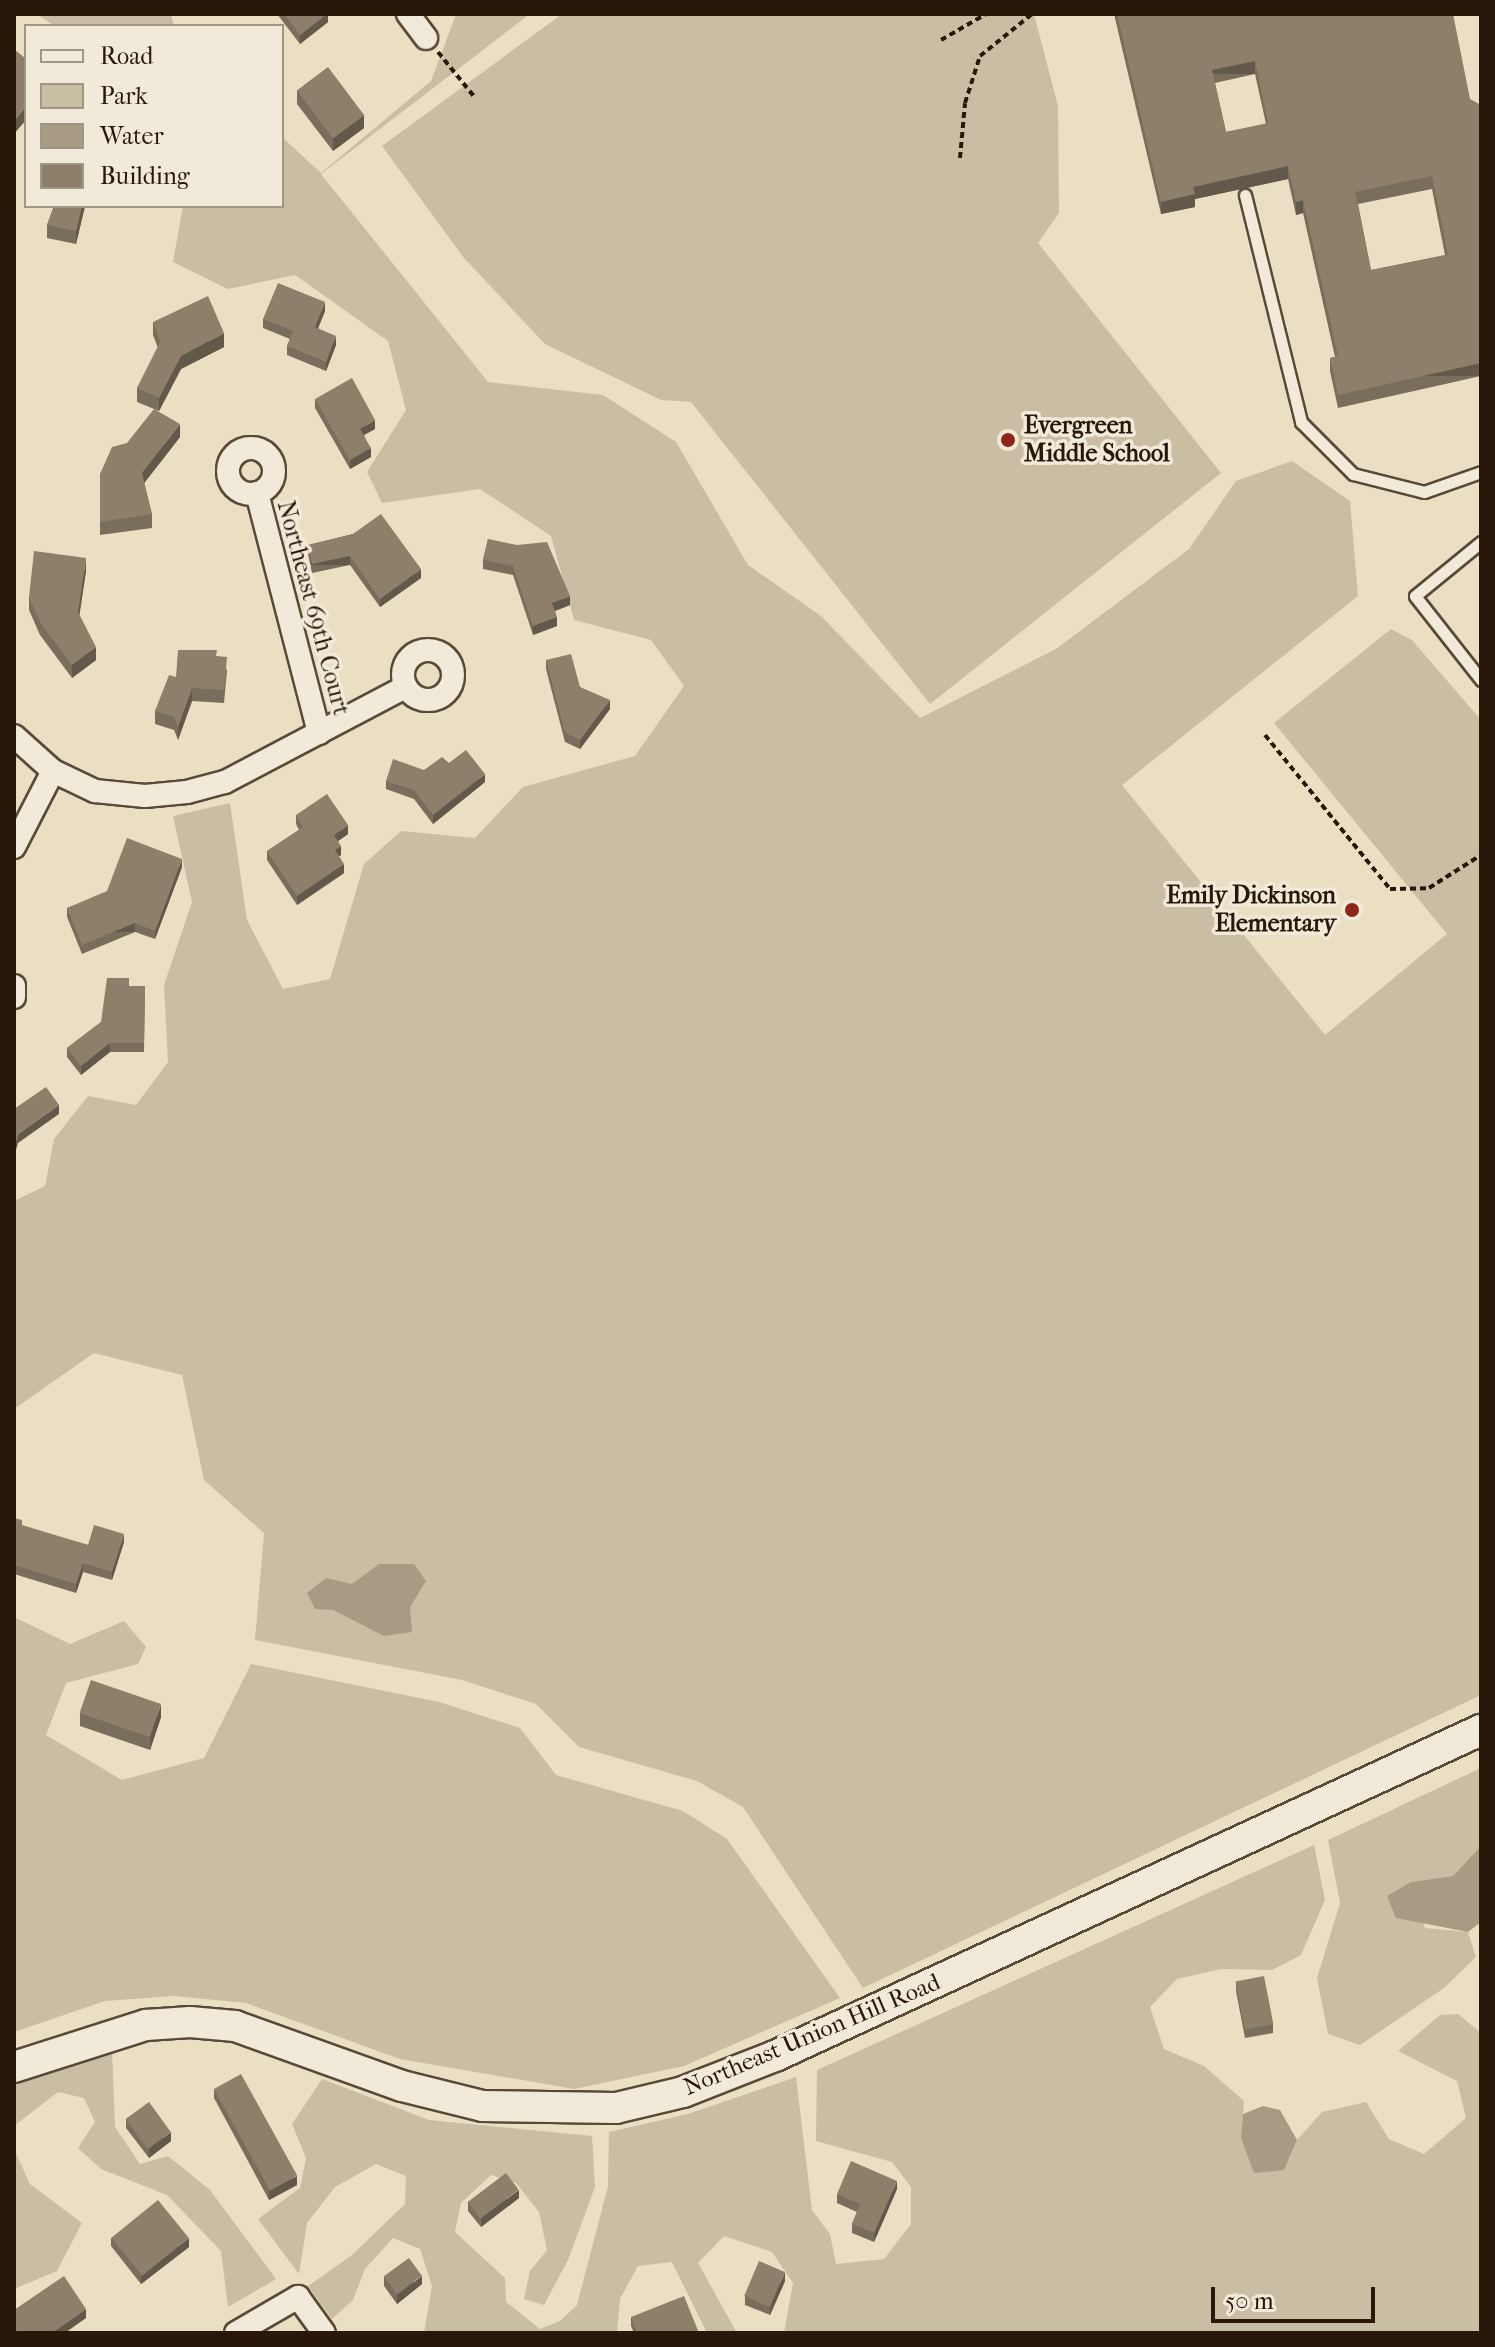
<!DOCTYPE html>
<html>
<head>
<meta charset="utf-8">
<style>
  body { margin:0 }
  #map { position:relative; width:1495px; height:2347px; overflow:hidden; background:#eadfc3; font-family:"IM FELL French Canon",serif }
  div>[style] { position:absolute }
  .green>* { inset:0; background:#c9bda4 }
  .water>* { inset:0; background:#a89b84 }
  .path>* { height:4px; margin-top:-2px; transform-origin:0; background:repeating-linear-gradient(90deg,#29180a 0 6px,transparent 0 10px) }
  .roads { filter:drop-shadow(2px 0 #594a38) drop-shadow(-2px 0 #594a38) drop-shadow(0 2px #594a38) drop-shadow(0 -2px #594a38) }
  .lane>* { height:11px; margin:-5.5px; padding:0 5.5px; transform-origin:5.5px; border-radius:5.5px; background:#f1ead8 }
  .street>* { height:22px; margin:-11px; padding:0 11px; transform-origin:11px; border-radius:11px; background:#f1ead8 }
  .street>.ring { margin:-11px; padding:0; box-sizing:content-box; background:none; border:22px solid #f1ead8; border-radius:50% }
  .secondary>* { height:30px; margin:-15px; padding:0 15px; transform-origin:15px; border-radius:15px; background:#f1ead8 }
  .wall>* { inset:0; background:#796d5b }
  .shaded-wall>* { inset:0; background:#63594a; transform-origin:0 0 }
  .building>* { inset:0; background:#8d7f6a; transform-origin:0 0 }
  .dots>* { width:22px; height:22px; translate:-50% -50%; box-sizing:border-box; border:4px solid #f1ead8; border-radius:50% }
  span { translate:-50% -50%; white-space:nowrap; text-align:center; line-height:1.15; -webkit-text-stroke:7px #f1ead8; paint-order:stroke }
  .poi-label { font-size:24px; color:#29180a; font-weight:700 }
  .left { translate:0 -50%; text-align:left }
  .right { translate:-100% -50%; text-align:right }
  .street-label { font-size:24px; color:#29180a }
  .frame { position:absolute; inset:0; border:16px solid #29180a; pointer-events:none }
  .legend { position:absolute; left:24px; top:24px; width:260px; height:184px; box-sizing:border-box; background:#f1ead8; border:2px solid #a19686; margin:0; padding:10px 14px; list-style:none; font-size:24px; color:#29180a }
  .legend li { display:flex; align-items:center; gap:16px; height:40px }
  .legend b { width:40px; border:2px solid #a19686 }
  .scale { position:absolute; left:1211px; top:2287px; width:164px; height:36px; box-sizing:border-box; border:4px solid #29180a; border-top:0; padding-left:10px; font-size:24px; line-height:28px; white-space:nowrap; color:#29180a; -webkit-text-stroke:6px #f1ead8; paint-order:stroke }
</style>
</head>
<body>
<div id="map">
  <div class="green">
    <div style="clip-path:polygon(37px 14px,171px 14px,174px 26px,55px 26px)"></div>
    <div style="clip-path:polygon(463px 14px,530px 14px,321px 174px,488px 382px,603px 395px,676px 442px,748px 565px,821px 616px,920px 718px,1056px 649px,1189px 549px,1236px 481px,1292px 461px,1350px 501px,1358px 596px,1122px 785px,1325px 1035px,1447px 934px,1274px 723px,1391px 629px,1412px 640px,1481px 720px,1481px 1695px,863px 1988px,743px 1807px,697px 1781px,579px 1747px,536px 1704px,462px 1680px,255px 1640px,264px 1533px,204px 1480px,182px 1375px,94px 1353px,14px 1409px,14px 1201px,45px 1186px,54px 1139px,88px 1096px,136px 1105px,168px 1062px,164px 985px,192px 902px,173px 816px,230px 803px,247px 920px,283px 989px,330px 979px,364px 864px,401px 831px,475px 838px,523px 787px,635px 756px,684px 686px,651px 640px,574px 620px,551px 536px,480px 489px,382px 503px,367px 472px,406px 410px,388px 341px,295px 275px,228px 289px,173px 262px,183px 206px,282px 206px,282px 137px,321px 173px,431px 81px,455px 17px)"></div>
    <div style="clip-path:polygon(562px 14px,1034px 14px,1058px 106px,1059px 213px,1038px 243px,1221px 473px,930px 704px,691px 402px,661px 400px,545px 344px,464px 258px,382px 146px)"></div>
    <div style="clip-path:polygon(14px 1617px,70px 1644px,124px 1621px,146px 1647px,138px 1664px,66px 1683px,46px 1735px,122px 1780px,204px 1758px,251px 1664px,439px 1702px,520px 1728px,556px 1775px,683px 1811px,727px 1839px,840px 1998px,684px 2066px,574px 2089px,400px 2059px,246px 2003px,174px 1996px,105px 2001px,14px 2032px)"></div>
    <div style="clip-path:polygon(1481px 1768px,1481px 1846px,1453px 1876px,1411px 1882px,1425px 1928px,1468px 1932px,1476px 1957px,1444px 1988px,1360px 2045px,1328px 2034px,1317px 1978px,1340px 1903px,1328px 1840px)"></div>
    <div style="clip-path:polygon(1314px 1845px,1325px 1900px,1301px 1955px,1272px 1970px,1221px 1969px,1177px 1979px,1150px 2007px,1164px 2049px,1204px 2066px,1244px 2101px,1241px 2138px,1284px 2170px,1297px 2140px,1322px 2112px,1366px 2102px,1389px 2139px,1424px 2154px,1466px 2118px,1457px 2081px,1398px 2051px,1440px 2015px,1458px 2014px,1481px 2033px,1481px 2333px,784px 2333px,793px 2283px,772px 2252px,724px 2236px,698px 2263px,737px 2333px,707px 2333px,672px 2262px,638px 2266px,620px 2299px,617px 2333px,424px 2333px,432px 2286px,420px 2249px,393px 2238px,365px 2269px,353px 2300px,332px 2319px,308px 2286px,352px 2255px,405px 2204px,406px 2176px,376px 2164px,335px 2187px,307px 2223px,299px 2274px,258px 2219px,300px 2188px,306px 2158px,292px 2124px,322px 2079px,429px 2120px,592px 2136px,595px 2187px,568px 2260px,544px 2305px,524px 2299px,530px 2271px,547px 2250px,539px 2212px,516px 2183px,491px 2175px,461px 2203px,455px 2232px,505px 2278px,506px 2302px,540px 2329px,560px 2321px,577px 2305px,608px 2186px,609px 2132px,688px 2114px,796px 2077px,812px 2210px,830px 2234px,836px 2264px,884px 2259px,911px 2224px,911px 2187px,892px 2162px,816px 2141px,817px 2070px)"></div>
    <div style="clip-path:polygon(112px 2051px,115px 2127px,140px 2164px,168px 2156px,210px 2190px,276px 2279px,228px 2307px,221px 2251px,167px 2195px,101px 2169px,78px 2148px,95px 2122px,84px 2098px,58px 2092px,14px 2126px,14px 2076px)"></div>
    <div style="clip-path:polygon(14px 2149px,30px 2184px,82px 2223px,57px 2271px,14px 2289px)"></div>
  </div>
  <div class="water">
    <div style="clip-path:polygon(379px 1564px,414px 1564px,426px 1581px,410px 1607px,412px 1632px,384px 1636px,333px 1610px,315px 1609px,307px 1593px,326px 1578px,352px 1584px)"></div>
    <div style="clip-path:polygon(1481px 1846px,1481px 1922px,1468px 1932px,1396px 1918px,1387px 1896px,1411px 1882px,1453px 1876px)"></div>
    <div style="clip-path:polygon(1263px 2106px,1280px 2110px,1297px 2140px,1284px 2170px,1254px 2173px,1241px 2138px,1243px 2114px)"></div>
  </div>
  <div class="path">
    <div style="left:941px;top:40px;width:52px;rotate:-30deg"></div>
    <div style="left:438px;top:52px;width:60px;rotate:51deg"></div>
    <div style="left:960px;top:158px;width:55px;rotate:-84.8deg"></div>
    <div style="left:965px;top:103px;width:49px;rotate:-72.3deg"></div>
    <div style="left:980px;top:56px;width:67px;rotate:-38.9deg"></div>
    <div style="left:1265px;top:735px;width:198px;rotate:50.9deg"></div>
    <div style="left:1390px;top:889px;width:39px;rotate:-1deg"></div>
    <div style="left:1429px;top:888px;width:62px;rotate:-32.4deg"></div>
  </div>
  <div class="roads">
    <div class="lane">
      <div style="left:1245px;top:195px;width:234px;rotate:76.1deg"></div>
      <div style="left:1301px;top:422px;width:74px;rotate:45deg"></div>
      <div style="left:1353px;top:474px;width:73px;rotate:14.2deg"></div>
      <div style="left:1424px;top:492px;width:60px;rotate:-19.3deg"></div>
      <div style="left:1481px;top:542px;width:85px;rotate:140.7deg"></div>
      <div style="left:1415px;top:596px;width:107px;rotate:51.8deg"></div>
    </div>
    <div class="street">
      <div style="left:408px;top:14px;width:30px;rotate:53deg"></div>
      <div class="ring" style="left:228px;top:448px;width:24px;height:24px"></div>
      <div style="left:257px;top:493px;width:248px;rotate:75.5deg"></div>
      <div class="ring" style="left:403px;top:650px;width:28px;height:28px"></div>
      <div style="left:14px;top:736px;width:52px;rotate:41.9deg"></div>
      <div style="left:53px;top:771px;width:47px;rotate:25.5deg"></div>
      <div style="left:95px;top:791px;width:50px;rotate:5.7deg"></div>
      <div style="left:145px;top:796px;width:42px;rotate:-5.4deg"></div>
      <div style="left:187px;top:792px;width:39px;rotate:-15deg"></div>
      <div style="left:225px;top:782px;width:204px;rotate:-27.8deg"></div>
      <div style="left:14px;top:847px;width:85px;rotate:-62.8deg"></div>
      <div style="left:14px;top:986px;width:11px;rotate:90deg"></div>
      <div style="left:236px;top:2333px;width:72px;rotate:-30.1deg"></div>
      <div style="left:298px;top:2297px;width:44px;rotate:54.2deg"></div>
    </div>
    <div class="secondary">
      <div style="left:14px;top:2067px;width:139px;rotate:-17.7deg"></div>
      <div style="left:146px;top:2025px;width:44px;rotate:-3.9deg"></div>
      <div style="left:190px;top:2022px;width:45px;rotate:5.1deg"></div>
      <div style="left:235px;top:2026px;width:177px;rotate:19.8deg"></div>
      <div style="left:402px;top:2086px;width:83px;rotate:13.9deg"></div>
      <div style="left:483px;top:2106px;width:133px;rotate:0.9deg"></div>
      <div style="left:616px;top:2108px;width:69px;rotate:-13.4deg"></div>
      <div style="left:683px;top:2092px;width:99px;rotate:-21.4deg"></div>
      <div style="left:775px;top:2056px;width:778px;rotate:-24.79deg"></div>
    </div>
  </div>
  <div class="wall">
    <div style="clip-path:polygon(277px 14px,328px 14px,328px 22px,300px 44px)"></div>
    <div style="clip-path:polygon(evenodd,1114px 14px,1453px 14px,1481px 376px,1338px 408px,1330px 371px,1330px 358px,1335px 357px,1303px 213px,1296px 215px,1288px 179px,1195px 199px,1195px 207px,1161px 214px,1114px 14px,1255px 74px,1266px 124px,1226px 132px,1215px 83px,1255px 74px,1114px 14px,1432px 189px,1445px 255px,1371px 270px,1358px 204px,1432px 189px)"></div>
    <div style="clip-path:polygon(297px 90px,364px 128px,333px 151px,297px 104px)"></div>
    <div style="clip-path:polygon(54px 206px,85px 206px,76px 244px,47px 238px,47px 225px)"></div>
    <div style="clip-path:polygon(325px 311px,318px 328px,336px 345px,326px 371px,287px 355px,287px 346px,290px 339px,263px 328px,263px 319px)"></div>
    <div style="clip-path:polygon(153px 322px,224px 347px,181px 369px,159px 411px,137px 402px,137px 388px,158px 348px,153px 335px)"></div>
    <div style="clip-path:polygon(315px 399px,375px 429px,364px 435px,371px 457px,350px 469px,315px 408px)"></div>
    <div style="clip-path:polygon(180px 437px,144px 483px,152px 514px,152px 528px,100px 535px,100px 474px)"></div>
    <div style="clip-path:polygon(353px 534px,421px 578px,380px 607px,350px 565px,312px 573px,308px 554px,308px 545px)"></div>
    <div style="clip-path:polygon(488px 539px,570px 605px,555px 611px,557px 626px,533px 635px,513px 575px,483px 569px,483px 560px)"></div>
    <div style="clip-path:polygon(86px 571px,79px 615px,96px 660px,72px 678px,40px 635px,29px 610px,29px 597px)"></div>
    <div style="clip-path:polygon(217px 656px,227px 670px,224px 703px,192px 701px,178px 740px,174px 730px,155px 724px,155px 711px,176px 677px)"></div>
    <div style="clip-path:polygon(546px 660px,580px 687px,610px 709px,580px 749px,565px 742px,546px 669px)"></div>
    <div style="clip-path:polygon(449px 763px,485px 782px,433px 824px,414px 799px,386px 789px,386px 781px)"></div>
    <div style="clip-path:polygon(296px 815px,348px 834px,338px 841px,341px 855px,339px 856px,344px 873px,297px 905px,267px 860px,267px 851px,299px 830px,296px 824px)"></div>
    <div style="clip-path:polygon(182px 867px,155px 939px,135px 932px,82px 954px,67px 917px,67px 908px)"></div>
    <div style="clip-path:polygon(129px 986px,145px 986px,144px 1052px,110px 1052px,81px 1075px,67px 1057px,67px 1048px,101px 1022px)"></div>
    <div style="clip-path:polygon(14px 1518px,22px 1526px,88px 1545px,124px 1542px,112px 1580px,83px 1572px,76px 1593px,14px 1574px)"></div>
    <div style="clip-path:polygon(80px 1713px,161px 1717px,150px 1750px,80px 1726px)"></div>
    <div style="clip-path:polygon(1236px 1982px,1273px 2024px,1273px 2033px,1245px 2038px,1236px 1991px)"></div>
    <div style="clip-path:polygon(214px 2089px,297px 2185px,269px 2200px,214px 2098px)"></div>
    <div style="clip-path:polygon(126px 2119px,171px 2141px,149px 2158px,126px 2128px)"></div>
    <div style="clip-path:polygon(897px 2189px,874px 2242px,852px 2233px,852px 2224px,857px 2212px,837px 2203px,837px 2194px)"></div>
    <div style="clip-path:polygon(519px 2198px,481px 2227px,468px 2211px,468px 2202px)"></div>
    <div style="clip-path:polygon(111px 2238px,189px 2247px,141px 2284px,111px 2246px)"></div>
    <div style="clip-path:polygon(384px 2277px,422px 2284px,397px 2304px,384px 2286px)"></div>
    <div style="clip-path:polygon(785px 2281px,770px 2315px,745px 2305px,745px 2296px)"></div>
    <div style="clip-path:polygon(631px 2317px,699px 2333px,634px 2333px,631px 2326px)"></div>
  </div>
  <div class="shaded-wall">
    <div style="clip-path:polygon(328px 14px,328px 22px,300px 44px,300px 35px)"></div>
    <div style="left:1255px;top:61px;width:13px;height:44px;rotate:90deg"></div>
    <div style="clip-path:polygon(26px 106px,26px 120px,14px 134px,14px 121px)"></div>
    <div style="clip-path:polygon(364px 115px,364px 128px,333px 151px,333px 138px)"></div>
    <div style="clip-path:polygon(1288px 166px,1288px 179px,1195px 199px,1195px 207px,1161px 214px,1161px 202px,1193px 187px)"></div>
    <div style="clip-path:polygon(1303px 200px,1303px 213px,1296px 215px,1296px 202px)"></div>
    <div style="clip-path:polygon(82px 206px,85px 206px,76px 244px,76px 231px)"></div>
    <div style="clip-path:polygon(325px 302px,325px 311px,315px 336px,315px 327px)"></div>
    <div style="clip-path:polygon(224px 333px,224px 347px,181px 369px,159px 411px,159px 398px,181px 356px)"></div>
    <div style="clip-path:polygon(336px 336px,336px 345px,326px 371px,326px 362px)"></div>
    <div style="left:1481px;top:363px;width:13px;height:147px;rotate:90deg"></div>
    <div style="clip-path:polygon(375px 420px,375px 429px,360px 437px,360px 429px)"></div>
    <div style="clip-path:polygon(180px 424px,180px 437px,142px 486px,142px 473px)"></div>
    <div style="clip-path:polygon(371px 448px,371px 457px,350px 469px,350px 460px)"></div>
    <div style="left:350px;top:556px;width:9px;height:39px;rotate:90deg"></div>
    <div style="clip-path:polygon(86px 558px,86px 571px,78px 625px,78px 612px)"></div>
    <div style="clip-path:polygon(421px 569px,421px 578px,380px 607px,380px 599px)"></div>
    <div style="clip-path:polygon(570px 596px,570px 605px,552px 612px,552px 603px)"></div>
    <div style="clip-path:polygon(557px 617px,557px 626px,533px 635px,533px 626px)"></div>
    <div style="clip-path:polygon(96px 647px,96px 660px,72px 678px,72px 665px)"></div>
    <div style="clip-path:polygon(192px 688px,192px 701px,178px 740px,178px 727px)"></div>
    <div style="clip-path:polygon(610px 700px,610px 709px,580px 749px,580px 740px)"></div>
    <div style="clip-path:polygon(485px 774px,485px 782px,433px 824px,433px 815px)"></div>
    <div style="clip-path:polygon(348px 825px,348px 834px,334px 844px,334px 835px)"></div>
    <div style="clip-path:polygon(341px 846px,341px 855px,335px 859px,335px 850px)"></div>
    <div style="clip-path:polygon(182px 859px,182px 867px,155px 939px,155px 931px)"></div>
    <div style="clip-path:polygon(344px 864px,344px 873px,297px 905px,297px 896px)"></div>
    <div style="left:135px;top:923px;width:9px;height:57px;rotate:90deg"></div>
    <div style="clip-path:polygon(110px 1043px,110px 1052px,81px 1075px,81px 1066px)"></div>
    <div style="clip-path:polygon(59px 1105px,59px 1114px,18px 1143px,14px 1157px,14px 1148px,18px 1134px)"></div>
    <div style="clip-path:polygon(124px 1534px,124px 1542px,112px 1580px,112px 1572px)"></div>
    <div style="clip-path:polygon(83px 1563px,83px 1572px,76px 1593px,76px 1584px)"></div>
    <div style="clip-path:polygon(161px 1704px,161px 1717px,150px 1750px,150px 1737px)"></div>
    <div style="clip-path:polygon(171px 2132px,171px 2141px,149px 2158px,149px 2149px)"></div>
    <div style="clip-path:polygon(297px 2176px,297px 2185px,269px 2200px,269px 2191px)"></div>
    <div style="clip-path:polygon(897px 2181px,897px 2189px,874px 2242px,874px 2233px)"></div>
    <div style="clip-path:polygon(519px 2190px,519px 2198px,481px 2227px,481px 2218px)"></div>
    <div style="clip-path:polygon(189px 2238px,189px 2247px,141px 2284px,141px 2276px)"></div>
    <div style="clip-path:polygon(785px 2272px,785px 2281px,770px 2315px,770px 2306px)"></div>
    <div style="clip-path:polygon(422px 2276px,422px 2284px,397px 2304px,397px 2295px)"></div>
    <div style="clip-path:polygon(86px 2309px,86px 2318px,65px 2333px,51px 2333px)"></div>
  </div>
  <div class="building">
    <div style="clip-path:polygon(284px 14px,327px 14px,300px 35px)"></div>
    <div style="clip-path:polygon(evenodd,1117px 14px,1453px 14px,1470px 99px,1481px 105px,1481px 363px,1338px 395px,1330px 358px,1338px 356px,1303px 200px,1296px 202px,1288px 166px,1193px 187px,1195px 194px,1161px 202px,1117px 14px,1255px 61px,1268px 123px,1226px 132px,1212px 70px,1255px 61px,1117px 14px,1432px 176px,1448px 255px,1371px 270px,1355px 192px,1432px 176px)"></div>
    <div style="clip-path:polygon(14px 49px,26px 59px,26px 106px,14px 121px)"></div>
    <div style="left:328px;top:67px;width:60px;height:39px;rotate:53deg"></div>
    <div style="clip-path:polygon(54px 206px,82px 206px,76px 231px,47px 225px)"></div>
    <div style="clip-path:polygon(278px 283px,325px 302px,315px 327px,336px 336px,326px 362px,287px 346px,293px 331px,263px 319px)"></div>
    <div style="clip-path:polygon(208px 296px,224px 333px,181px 356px,159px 398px,137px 388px,160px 342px,153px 322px)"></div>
    <div style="clip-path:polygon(352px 378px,375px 420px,360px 429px,371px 448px,350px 460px,315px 399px)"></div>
    <div style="clip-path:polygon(154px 409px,180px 424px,142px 473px,152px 514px,100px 522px,100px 474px,112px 447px,127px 443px)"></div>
    <div style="clip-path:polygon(381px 514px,421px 569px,380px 599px,350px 556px,312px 564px,308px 545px,353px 534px)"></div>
    <div style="clip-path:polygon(488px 539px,517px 545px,547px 542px,570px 596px,552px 603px,557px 617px,533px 626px,513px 566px,483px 560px)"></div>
    <div style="clip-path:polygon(34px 551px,86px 558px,78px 612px,96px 647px,72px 665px,40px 622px,29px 597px)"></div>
    <div style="clip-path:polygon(178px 650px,217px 650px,216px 656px,227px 657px,224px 690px,192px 688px,178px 727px,174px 717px,155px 711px,169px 675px,176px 677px)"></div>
    <div style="clip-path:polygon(571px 654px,580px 687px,610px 700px,580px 740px,565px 733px,546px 660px)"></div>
    <div style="clip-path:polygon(466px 750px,485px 774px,433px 815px,414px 790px,386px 781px,393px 759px,424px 770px,442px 757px,449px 763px)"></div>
    <div style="clip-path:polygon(327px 794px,348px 825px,334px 835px,341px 846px,335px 850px,344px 864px,297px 896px,267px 851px,303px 827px,296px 815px)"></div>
    <div style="clip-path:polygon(127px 838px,182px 859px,155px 931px,135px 923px,82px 945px,67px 908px,107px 891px)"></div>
    <div style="clip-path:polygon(107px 978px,129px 978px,129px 986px,145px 986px,144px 1043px,110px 1043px,81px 1066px,67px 1048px,101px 1022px)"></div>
    <div style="clip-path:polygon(46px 1087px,59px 1105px,18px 1134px,14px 1148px,14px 1109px)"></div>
    <div style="clip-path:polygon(14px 1518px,22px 1520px,22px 1525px,88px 1545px,94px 1525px,124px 1534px,112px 1572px,83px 1563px,76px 1584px,14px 1565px)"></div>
    <div style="left:91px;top:1680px;width:74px;height:35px;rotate:19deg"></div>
    <div style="left:1264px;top:1976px;width:49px;height:29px;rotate:79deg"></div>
    <div style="left:241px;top:2074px;width:116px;height:31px;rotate:61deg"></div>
    <div style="left:149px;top:2102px;width:37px;height:29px;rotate:54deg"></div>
    <div style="clip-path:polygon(851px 2161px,897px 2181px,874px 2233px,852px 2224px,860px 2204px,837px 2194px)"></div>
    <div style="left:506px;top:2173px;width:21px;height:48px;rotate:53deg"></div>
    <div style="left:158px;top:2200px;width:49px;height:60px;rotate:51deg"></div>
    <div style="left:409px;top:2258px;width:22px;height:31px;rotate:54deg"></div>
    <div style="left:759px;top:2261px;width:28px;height:38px;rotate:23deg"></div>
    <div style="clip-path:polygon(64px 2276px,86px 2309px,51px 2333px,18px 2333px,14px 2327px,14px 2310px)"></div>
    <div style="clip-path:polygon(684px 2296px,699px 2333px,637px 2333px,631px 2317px)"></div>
  </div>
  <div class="dots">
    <div style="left:1008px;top:440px;background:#8f2418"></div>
    <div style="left:1352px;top:910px;background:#8f2418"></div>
  </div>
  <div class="poi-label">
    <span class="left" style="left:1024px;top:440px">Evergreen<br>Middle School</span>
    <span class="right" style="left:1336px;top:910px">Emily Dickinson<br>Elementary</span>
  </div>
  <div class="street-label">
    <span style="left:313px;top:608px;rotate:75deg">Northeast 69th Court</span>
    <span style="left:812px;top:2035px;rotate:-23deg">Northeast Union Hill Road</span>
  </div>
  <div class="frame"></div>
  <ul class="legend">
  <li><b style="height:10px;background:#f1ead8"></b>Road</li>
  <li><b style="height:22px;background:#c9bda4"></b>Park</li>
  <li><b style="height:22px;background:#a89b84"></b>Water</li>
  <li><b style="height:22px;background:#8d7f6a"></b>Building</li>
  </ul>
  <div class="scale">50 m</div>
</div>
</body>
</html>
